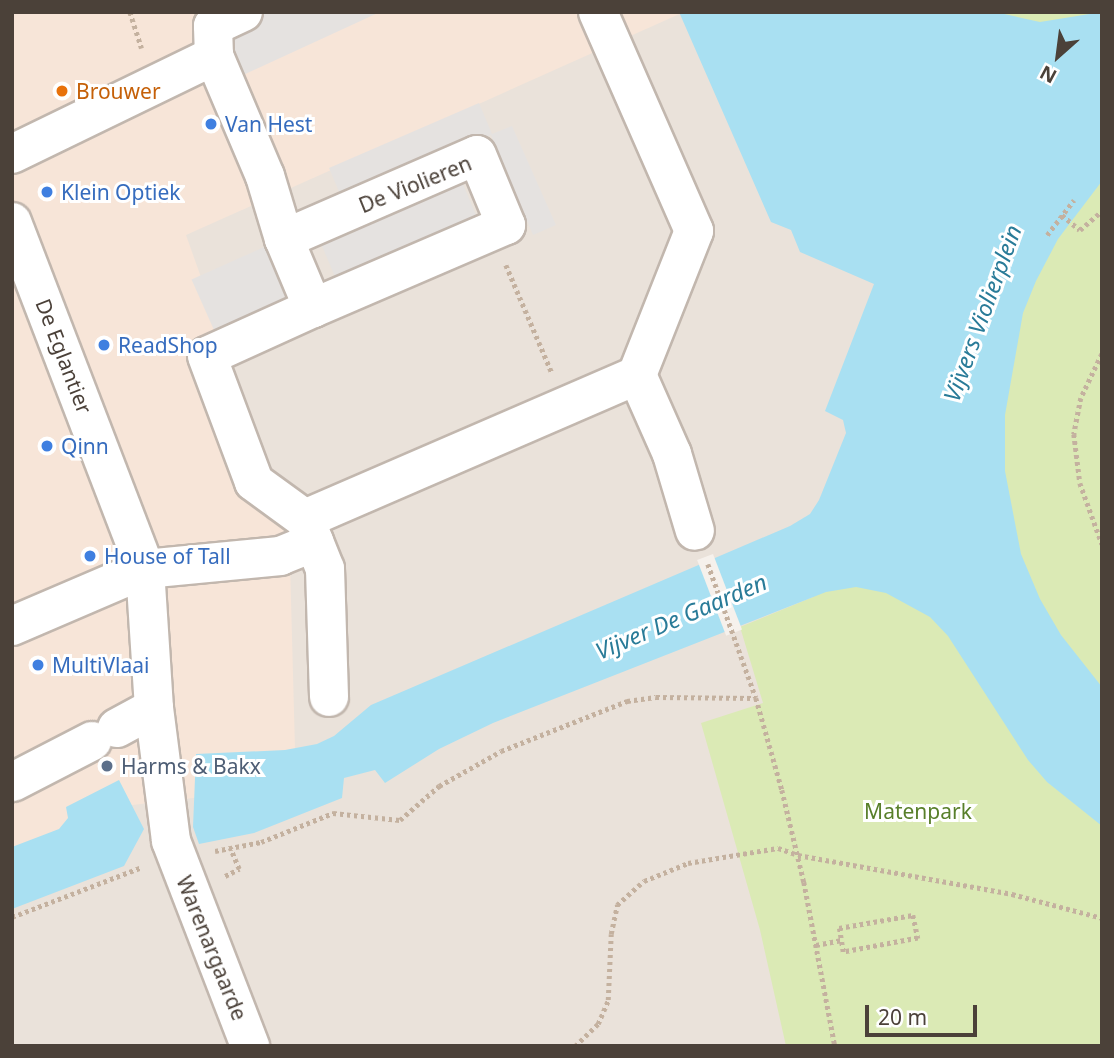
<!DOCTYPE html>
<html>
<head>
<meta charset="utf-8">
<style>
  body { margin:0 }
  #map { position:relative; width:1114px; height:1058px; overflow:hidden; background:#f6f1ec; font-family:"Noto Sans",sans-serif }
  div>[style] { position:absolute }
  .residential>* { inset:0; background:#eae2da; transform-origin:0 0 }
  .commercial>* { inset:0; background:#f7e5d8 }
  .green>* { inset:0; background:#dbeab5 }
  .parking>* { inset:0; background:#e5e2e0; transform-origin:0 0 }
  .water>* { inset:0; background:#a9e0f2 }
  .pier>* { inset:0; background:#f6f1ec; transform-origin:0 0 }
  .path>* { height:4.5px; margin-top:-2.25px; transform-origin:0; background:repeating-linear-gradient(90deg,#c4b19f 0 3.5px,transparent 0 7px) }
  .roads { filter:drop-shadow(2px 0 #c2b7ae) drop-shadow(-2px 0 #c2b7ae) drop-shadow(0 2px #c2b7ae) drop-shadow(0 -2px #c2b7ae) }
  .minor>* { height:38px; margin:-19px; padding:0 19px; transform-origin:19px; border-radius:19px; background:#fff }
  .dots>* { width:19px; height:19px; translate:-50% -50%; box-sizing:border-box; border:4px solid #fff; border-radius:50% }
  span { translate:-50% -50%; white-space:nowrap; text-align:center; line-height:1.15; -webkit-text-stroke:6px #fff; paint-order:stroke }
  .food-label { font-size:21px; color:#c56008 }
  .left { translate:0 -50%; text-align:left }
  .shop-label { font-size:21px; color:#366cbe }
  .street-label { font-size:21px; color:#4b4139 }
  .service-label { font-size:21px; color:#4e5e75 }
  .park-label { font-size:21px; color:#587f2a }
  .water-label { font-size:23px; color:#297b98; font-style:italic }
  .frame { position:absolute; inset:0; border:14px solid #4b4139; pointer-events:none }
  .north { position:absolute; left:1023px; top:21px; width:70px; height:70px; -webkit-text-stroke:5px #fff; paint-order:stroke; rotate:208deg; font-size:19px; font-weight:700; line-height:28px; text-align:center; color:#4b4139 }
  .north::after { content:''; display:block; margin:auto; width:24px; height:32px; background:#4b4139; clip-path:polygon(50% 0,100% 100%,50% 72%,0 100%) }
  .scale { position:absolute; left:865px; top:1005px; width:112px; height:32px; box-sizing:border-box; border:4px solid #4b4139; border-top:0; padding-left:9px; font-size:21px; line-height:24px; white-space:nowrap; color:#4b4139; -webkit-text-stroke:5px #fff; paint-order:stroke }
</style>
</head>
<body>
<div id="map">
  <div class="residential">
    <div style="left:12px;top:12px;width:1090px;height:1034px"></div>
  </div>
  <div class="commercial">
    <div style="clip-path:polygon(12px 12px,684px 12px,186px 235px,289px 525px,296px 786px,115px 807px,12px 859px)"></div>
  </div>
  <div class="green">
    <div style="clip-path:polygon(783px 12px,1102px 12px,1102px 1046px,786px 1046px,760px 930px,701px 723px,763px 703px,740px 627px,813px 597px,924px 320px)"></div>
  </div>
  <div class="parking">
    <div style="clip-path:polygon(212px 12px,380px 12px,241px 76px)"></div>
    <div style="clip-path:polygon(479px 103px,492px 134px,512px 126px,556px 225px,533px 235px,491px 135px,343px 201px,329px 168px)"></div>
    <div style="left:460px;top:177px;width:53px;height:154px;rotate:67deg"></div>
    <div style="left:271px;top:244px;width:57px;height:87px;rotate:66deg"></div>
  </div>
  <div class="water">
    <div style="clip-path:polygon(679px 12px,995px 12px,1040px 22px,1102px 12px,1102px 181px,1058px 239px,1036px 281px,1023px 313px,1005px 415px,1005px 471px,1021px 554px,1040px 599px,1061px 635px,1102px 687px,1102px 826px,1047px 782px,1028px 760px,948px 636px,930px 617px,886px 593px,856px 587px,826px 592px,493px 723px,439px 749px,385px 783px,375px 770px,344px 778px,342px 798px,254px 833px,199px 844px,193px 827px,196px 754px,285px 750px,317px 744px,334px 736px,371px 705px,790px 526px,810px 514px,819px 500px,846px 433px,843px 420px,825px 411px,874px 284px,800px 252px,791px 230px,771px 222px)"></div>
    <div style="clip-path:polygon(119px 780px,144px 829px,124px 866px,12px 909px,12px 847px,59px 829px,68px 818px,66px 807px)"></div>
  </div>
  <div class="pier">
    <div style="left:713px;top:554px;width:81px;height:17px;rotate:69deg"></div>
  </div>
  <div class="path">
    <div style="left:130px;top:12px;width:38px;rotate:72deg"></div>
    <div style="left:1062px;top:215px;width:23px;rotate:40deg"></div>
    <div style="left:1080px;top:230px;width:29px;rotate:-41deg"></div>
    <div style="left:1047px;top:235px;width:44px;rotate:-52.4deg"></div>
    <div style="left:506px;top:265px;width:117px;rotate:66.9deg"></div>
    <div style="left:1102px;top:354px;width:49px;rotate:115.5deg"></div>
    <div style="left:1081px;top:398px;width:37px;rotate:101deg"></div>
    <div style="left:1074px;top:434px;width:49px;rotate:83deg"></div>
    <div style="left:1080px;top:483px;width:65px;rotate:70.2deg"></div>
    <div style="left:708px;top:564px;width:142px;rotate:70.3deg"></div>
    <div style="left:756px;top:698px;width:96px;rotate:74.2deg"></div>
    <div style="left:782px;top:790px;width:95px;rotate:76.6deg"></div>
    <div style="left:804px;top:882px;width:167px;rotate:79.3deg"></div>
    <div style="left:215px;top:851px;width:47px;rotate:-11.1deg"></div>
    <div style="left:261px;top:842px;width:78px;rotate:-21.9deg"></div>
    <div style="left:333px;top:813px;width:67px;rotate:6deg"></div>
    <div style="left:400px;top:820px;width:52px;rotate:-41.1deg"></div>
    <div style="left:439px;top:786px;width:71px;rotate:-29.4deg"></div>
    <div style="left:501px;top:751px;width:136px;rotate:-21.6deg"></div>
    <div style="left:627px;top:701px;width:29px;rotate:-8deg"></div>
    <div style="left:656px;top:697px;width:100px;rotate:0.6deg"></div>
    <div style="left:225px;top:876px;width:16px;rotate:-27deg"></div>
    <div style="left:239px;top:869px;width:23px;rotate:-113deg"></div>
    <div style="left:913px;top:915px;width:24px;rotate:78deg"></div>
    <div style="left:918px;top:938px;width:76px;rotate:169.4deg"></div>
    <div style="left:843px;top:952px;width:24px;rotate:-99deg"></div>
    <div style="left:839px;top:928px;width:75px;rotate:-10deg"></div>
    <div style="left:12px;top:917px;width:139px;rotate:-21deg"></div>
    <div style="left:816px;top:945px;width:25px;rotate:-11deg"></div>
    <div style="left:575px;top:1046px;width:32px;rotate:-44deg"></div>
    <div style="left:598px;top:1024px;width:26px;rotate:-67deg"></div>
    <div style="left:608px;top:1000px;width:66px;rotate:-87.4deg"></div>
    <div style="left:611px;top:934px;width:30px;rotate:-78deg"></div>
    <div style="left:617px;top:905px;width:36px;rotate:-42deg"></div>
    <div style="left:644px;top:881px;width:48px;rotate:-22.2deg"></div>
    <div style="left:688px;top:863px;width:91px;rotate:-9.5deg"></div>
    <div style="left:778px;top:848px;width:21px;rotate:19deg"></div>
    <div style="left:798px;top:855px;width:218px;rotate:10.3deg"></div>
    <div style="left:1012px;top:894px;width:93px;rotate:14.9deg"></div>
  </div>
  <div class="roads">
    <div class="minor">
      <div style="left:598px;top:12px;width:239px;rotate:66.3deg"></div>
      <div style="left:694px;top:231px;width:155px;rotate:111.6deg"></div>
      <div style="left:637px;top:375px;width:86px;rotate:66.1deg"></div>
      <div style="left:672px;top:454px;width:80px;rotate:73.4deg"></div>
      <div style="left:214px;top:56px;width:130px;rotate:67deg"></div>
      <div style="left:265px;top:176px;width:66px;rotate:73.2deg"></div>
      <div style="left:284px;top:239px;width:75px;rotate:67.2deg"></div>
      <div style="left:313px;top:308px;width:116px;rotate:155.6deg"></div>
      <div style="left:207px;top:356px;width:134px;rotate:69.5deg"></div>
      <div style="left:254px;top:482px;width:63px;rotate:36deg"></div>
      <div style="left:305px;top:519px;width:54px;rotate:68.2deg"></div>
      <div style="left:325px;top:569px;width:128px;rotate:88.2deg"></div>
      <div style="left:12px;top:154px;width:225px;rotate:-25.9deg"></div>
      <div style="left:214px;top:56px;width:30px;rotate:-92deg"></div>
      <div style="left:213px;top:26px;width:33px;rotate:-25deg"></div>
      <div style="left:12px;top:222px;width:372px;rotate:69deg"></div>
      <div style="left:145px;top:569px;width:139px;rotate:86.3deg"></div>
      <div style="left:154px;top:708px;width:134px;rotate:82.7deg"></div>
      <div style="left:171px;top:841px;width:220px;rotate:68.9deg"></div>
      <div style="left:284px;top:239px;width:210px;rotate:-23.5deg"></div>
      <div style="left:477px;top:155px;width:76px;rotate:67.5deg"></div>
      <div style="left:506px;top:225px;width:210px;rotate:156.7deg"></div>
      <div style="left:305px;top:519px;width:362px;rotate:-23.4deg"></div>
      <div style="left:12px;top:626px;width:145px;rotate:-23.2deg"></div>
      <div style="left:145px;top:569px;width:136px;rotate:-5.5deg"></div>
      <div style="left:280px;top:556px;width:37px;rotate:-22deg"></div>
      <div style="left:117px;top:728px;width:42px;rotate:-28.4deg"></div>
      <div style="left:13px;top:782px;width:89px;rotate:-27.4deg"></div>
    </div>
  </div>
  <div class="dots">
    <div style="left:62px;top:91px;background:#e8710a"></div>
    <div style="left:211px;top:124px;background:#3f7fe0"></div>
    <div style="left:47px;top:192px;background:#3f7fe0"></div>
    <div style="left:104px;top:345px;background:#3f7fe0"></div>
    <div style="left:47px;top:446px;background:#3f7fe0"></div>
    <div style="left:90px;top:556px;background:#3f7fe0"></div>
    <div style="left:38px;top:665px;background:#3f7fe0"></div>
    <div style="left:107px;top:766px;background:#5c6f8a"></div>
  </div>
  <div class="food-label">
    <span class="left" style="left:76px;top:91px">Brouwer</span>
  </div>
  <div class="shop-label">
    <span class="left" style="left:225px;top:124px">Van Hest</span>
    <span class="left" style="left:61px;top:192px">Klein Optiek</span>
    <span class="left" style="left:118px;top:345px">ReadShop</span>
    <span class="left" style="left:61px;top:446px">Qinn</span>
    <span class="left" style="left:104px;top:556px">House of Tall</span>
    <span class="left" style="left:52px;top:665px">MultiVlaai</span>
  </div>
  <div class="street-label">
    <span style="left:415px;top:184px;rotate:-22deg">De Violieren</span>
    <span style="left:64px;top:356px;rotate:69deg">De Eglantier</span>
    <span style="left:212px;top:948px;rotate:68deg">Warenargaarde</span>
  </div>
  <div class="service-label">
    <span class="left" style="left:121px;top:766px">Harms &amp; Bakx</span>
  </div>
  <div class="park-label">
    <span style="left:918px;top:811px">Matenpark</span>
  </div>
  <div class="water-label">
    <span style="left:982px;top:313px;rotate:-70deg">Vijvers Violierplein</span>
    <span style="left:681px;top:616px;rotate:-23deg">Vijver De Gaarden</span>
  </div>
  <div class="frame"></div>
  <div class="north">N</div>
  <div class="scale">20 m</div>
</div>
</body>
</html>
